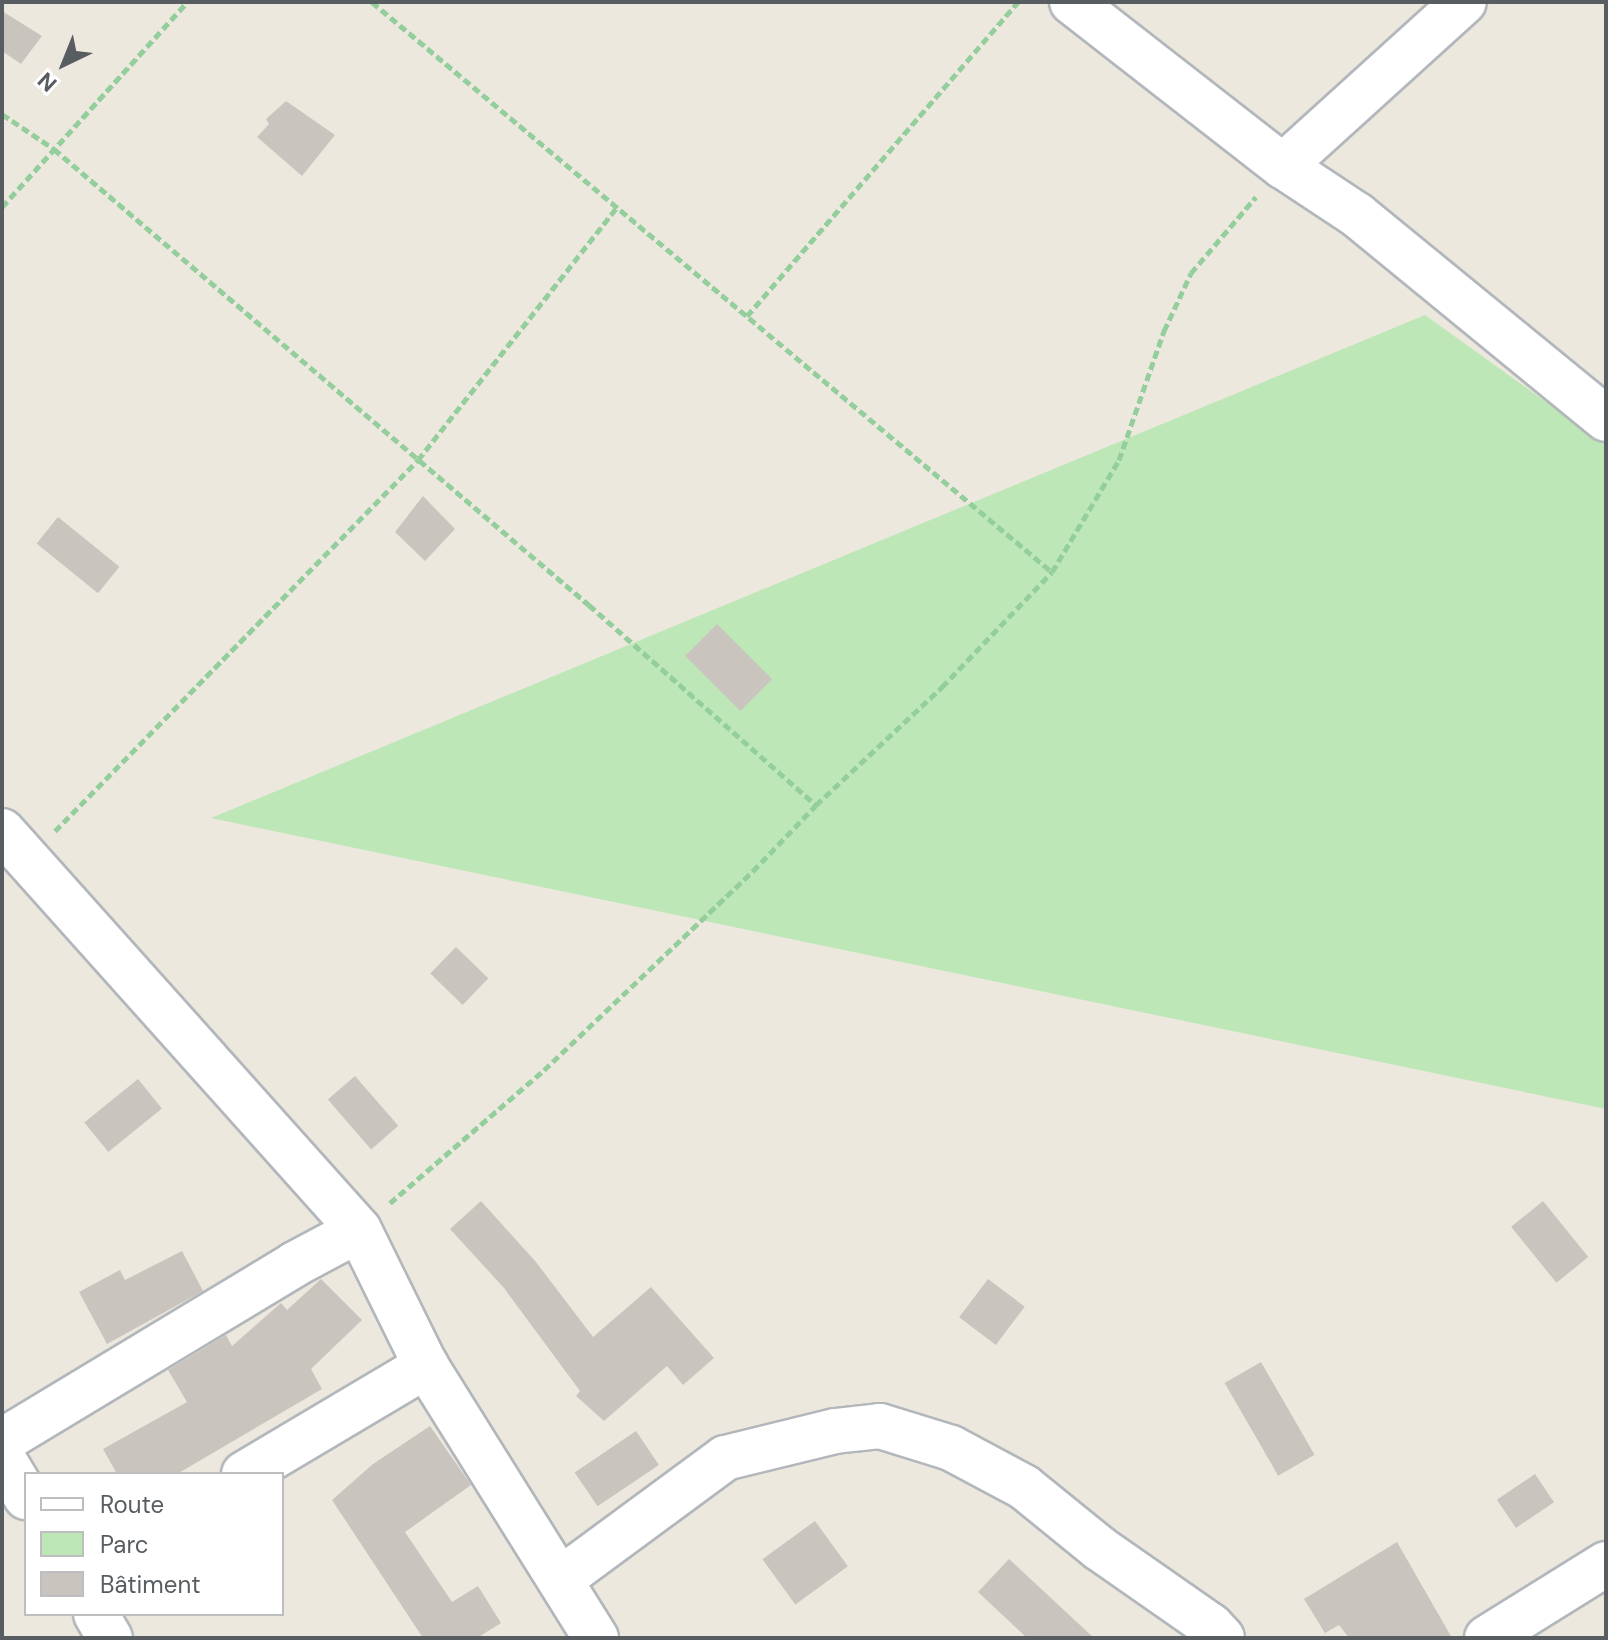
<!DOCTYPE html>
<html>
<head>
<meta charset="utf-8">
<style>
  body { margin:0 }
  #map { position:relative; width:1608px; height:1640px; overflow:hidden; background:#ede8de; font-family:"DM Sans",sans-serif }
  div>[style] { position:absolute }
  .green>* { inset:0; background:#bee7b8 }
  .building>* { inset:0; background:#c9c5be; transform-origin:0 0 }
  .path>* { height:5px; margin-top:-2.5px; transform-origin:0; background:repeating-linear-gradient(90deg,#93ce9c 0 8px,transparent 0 12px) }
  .roads { filter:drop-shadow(2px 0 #b2b7bb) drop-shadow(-2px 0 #b2b7bb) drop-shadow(0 2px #b2b7bb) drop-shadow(0 -2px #b2b7bb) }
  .minor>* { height:44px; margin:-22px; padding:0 22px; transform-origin:22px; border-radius:22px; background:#fff }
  span { translate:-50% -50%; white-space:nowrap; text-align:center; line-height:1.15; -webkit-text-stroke:6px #fff; paint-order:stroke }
  .frame { position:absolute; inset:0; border:4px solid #585d61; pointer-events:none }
  .legend { position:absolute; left:24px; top:1472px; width:260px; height:144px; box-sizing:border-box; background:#fff; border:2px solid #bcbec0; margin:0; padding:10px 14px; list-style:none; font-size:24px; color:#585d61 }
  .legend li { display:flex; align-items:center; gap:16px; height:40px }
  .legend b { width:40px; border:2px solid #bcbec0 }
  .north { position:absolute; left:24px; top:24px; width:80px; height:80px; -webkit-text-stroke:6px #fff; paint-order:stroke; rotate:223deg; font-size:22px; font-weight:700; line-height:32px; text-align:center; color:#585d61 }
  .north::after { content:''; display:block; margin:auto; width:28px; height:36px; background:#585d61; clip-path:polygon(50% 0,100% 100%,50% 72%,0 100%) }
</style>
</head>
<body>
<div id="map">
  <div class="green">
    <div style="clip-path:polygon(1425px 315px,1606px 445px,1606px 1109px,211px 818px)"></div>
  </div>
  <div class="building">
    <div style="clip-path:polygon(2px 11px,42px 36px,21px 64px,2px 51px)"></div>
    <div style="clip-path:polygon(286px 101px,335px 135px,302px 176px,257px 137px,269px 124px,266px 119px)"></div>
    <div style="clip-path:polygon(423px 496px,455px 529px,425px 561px,395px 532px)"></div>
    <div style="left:58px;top:517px;width:79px;height:34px;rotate:39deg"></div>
    <div style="left:717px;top:624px;width:78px;height:45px;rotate:45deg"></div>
    <div style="left:456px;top:947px;width:45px;height:37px;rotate:44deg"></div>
    <div style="left:355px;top:1076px;width:66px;height:36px;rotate:49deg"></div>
    <div style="left:138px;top:1079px;width:38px;height:69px;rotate:51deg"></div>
    <div style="clip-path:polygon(481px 1201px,536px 1262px,593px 1337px,651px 1287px,714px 1358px,683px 1385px,667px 1366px,604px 1421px,576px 1396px,580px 1391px,504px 1288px,450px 1229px)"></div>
    <div style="left:1543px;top:1201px;width:72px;height:41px;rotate:51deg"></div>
    <div style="clip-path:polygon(182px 1251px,203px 1291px,107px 1344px,79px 1292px,120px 1270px,125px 1280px)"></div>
    <div style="clip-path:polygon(321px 1279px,362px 1320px,311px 1369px,322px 1389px,177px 1474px,117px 1474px,103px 1449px,187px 1402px,168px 1370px,226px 1335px,232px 1346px,281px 1303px,287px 1310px)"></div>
    <div style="left:988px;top:1279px;width:46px;height:48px;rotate:37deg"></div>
    <div style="left:1261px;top:1362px;width:107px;height:42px;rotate:60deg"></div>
    <div style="clip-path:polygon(430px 1426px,471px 1485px,405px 1532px,452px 1602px,478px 1586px,501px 1623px,477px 1638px,423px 1638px,332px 1500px,373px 1464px)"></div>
    <div style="left:636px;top:1431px;width:41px;height:74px;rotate:56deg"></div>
    <div style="left:1535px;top:1474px;width:34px;height:46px;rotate:56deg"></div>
    <div style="left:815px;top:1521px;width:56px;height:65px;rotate:54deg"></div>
    <div style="clip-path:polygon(1397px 1542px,1452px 1638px,1349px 1638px,1339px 1625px,1325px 1633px,1304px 1599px)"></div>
    <div style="clip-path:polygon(1009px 1559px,1094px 1638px,1027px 1638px,978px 1592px)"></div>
  </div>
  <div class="path">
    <div style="left:372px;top:2px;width:887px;rotate:39.97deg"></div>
    <div style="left:2px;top:114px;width:63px;rotate:33.9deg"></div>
    <div style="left:54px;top:149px;width:703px;rotate:40.44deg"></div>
    <div style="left:589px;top:605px;width:303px;rotate:41.4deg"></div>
    <div style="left:2px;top:207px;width:276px;rotate:-47.9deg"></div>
    <div style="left:747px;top:316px;width:415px;rotate:-49.2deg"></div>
    <div style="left:55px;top:831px;width:519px;rotate:-45.62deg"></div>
    <div style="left:418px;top:460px;width:322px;rotate:-51.8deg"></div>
    <div style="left:390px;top:1203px;width:203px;rotate:-40.8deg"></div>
    <div style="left:544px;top:1070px;width:289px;rotate:-43.6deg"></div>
    <div style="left:753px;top:871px;width:91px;rotate:-46.3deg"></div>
    <div style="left:816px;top:805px;width:173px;rotate:-43.1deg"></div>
    <div style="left:942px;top:687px;width:159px;rotate:-46.3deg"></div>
    <div style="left:1052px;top:572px;width:131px;rotate:-59.1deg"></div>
    <div style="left:1119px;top:460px;width:137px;rotate:-70.8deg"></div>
    <div style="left:1164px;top:331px;width:64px;rotate:-65deg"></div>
    <div style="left:1191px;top:273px;width:100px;rotate:-49.5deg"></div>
  </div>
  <div class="roads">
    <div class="minor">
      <div style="left:1072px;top:2px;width:267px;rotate:37.9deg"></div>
      <div style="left:1283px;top:166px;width:89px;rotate:33.5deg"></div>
      <div style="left:1357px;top:215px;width:322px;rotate:39.3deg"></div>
      <div style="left:1283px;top:166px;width:244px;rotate:-42.2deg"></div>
      <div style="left:2px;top:831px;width:535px;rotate:48.18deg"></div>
      <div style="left:359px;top:1230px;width:152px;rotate:63.8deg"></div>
      <div style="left:426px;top:1366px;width:321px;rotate:58deg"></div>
      <div style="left:2px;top:1441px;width:342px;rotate:-31.1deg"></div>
      <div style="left:295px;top:1264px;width:72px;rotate:-28deg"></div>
      <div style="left:2px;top:1457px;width:47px;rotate:59deg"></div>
      <div style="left:244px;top:1474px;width:212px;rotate:-30.7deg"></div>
      <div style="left:561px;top:1579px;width:204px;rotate:-36.4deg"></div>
      <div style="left:725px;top:1458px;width:113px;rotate:-13.8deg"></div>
      <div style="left:835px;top:1431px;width:45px;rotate:-6.3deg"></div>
      <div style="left:880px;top:1426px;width:74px;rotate:17.2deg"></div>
      <div style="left:951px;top:1448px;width:83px;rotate:28.1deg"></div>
      <div style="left:1024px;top:1487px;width:97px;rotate:39.1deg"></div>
      <div style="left:1099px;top:1548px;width:136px;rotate:34.9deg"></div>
      <div style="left:1211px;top:1626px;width:16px;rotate:47deg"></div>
      <div style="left:96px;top:1614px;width:28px;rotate:60deg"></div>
      <div style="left:1487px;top:1638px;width:140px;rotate:-31.9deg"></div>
    </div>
  </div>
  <div class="frame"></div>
  <ul class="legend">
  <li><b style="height:10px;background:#fff"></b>Route</li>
  <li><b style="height:22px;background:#bee7b8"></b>Parc</li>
  <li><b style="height:22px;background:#c9c5be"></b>Bâtiment</li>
  </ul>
  <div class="north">N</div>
</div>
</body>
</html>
